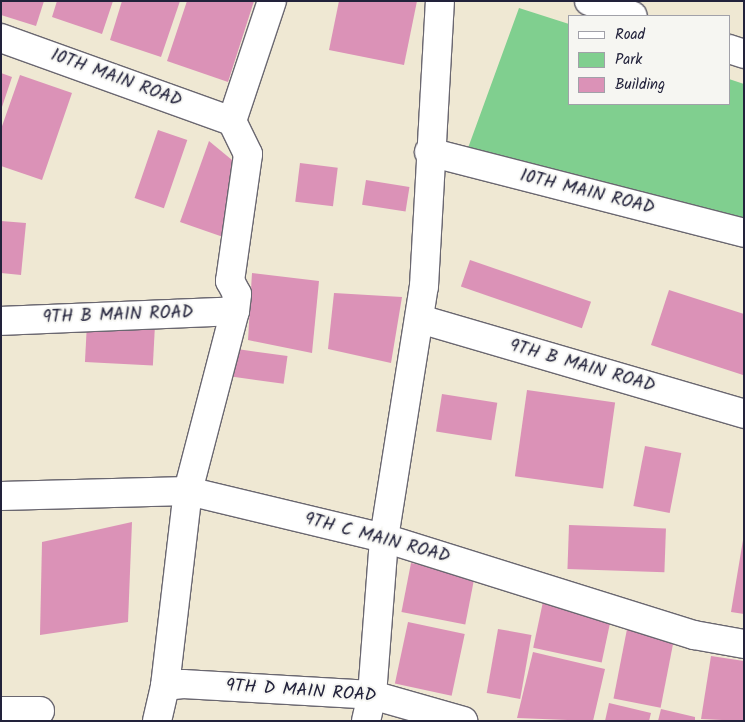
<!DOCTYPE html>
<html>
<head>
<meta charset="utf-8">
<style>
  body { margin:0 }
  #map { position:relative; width:745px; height:722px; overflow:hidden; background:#efe8d3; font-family:Kalam,sans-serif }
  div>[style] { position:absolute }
  .green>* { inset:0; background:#80cf8f }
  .building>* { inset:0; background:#db92b7; transform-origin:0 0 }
  .roads { filter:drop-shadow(1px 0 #6a6770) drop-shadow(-1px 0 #6a6770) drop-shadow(0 1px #6a6770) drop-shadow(0 -1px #6a6770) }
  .minor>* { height:28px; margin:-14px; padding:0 14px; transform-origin:14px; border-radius:14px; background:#fff }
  span { translate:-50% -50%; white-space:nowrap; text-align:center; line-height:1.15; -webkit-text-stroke:4px #f6f6f2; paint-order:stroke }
  .street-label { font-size:18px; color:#22223b }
  .frame { position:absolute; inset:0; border:2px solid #22223b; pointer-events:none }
  .legend { position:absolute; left:568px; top:15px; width:162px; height:90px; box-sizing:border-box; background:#f6f6f2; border:1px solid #a1a1a9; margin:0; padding:6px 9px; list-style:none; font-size:15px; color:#22223b }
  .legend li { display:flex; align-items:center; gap:10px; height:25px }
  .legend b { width:25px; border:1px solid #a1a1a9 }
</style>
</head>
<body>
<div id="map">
  <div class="green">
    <div style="clip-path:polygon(519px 8px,569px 24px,569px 104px,729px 104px,729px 79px,744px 84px,744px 230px,464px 159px)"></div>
  </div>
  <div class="building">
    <div style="clip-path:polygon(1px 1px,44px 1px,36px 26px,1px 15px)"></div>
    <div style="clip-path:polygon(57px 1px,113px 1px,102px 34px,52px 17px)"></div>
    <div style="clip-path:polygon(122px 1px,180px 1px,161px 57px,110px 40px)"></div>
    <div style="clip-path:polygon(187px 1px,254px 1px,228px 82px,167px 61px)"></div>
    <div style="clip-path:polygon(339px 1px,417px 1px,404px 65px,329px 50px)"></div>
    <div style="clip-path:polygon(1px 73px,12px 77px,2px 107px,1px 107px)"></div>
    <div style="clip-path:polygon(20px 75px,72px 93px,42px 180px,1px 166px,1px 129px)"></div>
    <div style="left:158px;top:130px;width:31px;height:72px;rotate:19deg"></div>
    <div style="clip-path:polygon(209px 141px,232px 160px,226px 238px,180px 222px)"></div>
    <div style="left:300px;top:163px;width:38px;height:39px;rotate:7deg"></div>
    <div style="left:366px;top:180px;width:44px;height:25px;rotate:9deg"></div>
    <div style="clip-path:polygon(1px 221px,26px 223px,21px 275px,1px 273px)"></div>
    <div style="left:470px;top:260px;width:128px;height:28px;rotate:19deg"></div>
    <div style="clip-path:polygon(252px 273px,319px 281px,312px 353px,248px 340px)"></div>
    <div style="clip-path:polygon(669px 290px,744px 314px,743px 375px,651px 345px)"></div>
    <div style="clip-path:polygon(334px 293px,402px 297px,391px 363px,328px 349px)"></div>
    <div style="left:87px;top:323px;width:68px;height:39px;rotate:3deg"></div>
    <div style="left:237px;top:349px;width:51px;height:28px;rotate:8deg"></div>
    <div style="left:527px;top:390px;width:89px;height:87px;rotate:8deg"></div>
    <div style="left:442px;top:394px;width:56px;height:38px;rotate:9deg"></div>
    <div style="left:645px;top:446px;width:37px;height:61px;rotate:11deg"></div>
    <div style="clip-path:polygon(132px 522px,128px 622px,40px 635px,42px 542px)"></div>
    <div style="left:569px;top:525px;width:97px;height:44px;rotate:2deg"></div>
    <div style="clip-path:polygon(743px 540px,744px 540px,744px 614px,731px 612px)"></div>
    <div style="left:411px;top:563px;width:65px;height:50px;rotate:11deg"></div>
    <div style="left:544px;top:597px;width:70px;height:52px;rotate:12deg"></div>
    <div style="left:408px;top:622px;width:58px;height:63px;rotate:12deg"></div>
    <div style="left:628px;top:624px;width:48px;height:76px;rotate:11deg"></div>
    <div style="left:498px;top:629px;width:34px;height:65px;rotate:10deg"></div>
    <div style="clip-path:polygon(533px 652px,605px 669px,593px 721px,517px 718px)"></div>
    <div style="clip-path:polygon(711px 656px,744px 661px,743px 721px,701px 719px)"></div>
    <div style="clip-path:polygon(609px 703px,651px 713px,649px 721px,605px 721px)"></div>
    <div style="clip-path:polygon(661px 709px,695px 717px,695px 721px,658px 721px)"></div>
  </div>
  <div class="roads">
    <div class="minor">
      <div style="left:589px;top:1px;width:46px;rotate:18.8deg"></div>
      <div style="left:1px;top:38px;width:245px;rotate:19.8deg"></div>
      <div style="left:729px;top:49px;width:16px;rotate:18deg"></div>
      <div style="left:429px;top:152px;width:325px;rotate:14.4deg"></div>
      <div style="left:420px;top:319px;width:338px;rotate:16.3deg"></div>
      <div style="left:1px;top:321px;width:234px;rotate:-2.4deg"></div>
      <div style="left:1px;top:496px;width:187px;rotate:-1.5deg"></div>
      <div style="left:188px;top:491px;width:202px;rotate:13.5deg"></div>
      <div style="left:384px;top:538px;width:325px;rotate:17.4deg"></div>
      <div style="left:694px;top:635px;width:51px;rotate:10.2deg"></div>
      <div style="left:165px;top:686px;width:18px;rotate:-6deg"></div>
      <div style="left:183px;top:684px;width:189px;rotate:3.3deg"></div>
      <div style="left:372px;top:695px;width:95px;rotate:15.9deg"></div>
      <div style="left:1px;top:711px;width:39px"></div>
      <div style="left:157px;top:721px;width:36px;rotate:-77deg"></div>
      <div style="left:165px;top:686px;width:196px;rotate:-83.3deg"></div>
      <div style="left:188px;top:491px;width:186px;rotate:-75.4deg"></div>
      <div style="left:235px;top:311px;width:17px;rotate:-83deg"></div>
      <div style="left:237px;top:294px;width:15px;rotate:-118deg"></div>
      <div style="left:230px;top:281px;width:128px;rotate:-81.9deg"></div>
      <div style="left:248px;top:154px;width:37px;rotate:-116deg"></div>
      <div style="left:232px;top:121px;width:126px;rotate:-71.6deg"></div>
      <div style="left:366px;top:721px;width:27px;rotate:-77deg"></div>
      <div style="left:372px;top:695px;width:157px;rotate:-85.6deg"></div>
      <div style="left:384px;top:538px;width:255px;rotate:-81deg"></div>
      <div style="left:424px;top:286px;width:285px;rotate:-86.8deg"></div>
    </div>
  </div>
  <div class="street-label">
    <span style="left:116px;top:79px;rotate:20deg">10TH MAIN ROAD</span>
    <span style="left:587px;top:193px;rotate:14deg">10TH MAIN ROAD</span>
    <span style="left:118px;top:316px;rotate:-2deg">9TH B MAIN ROAD</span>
    <span style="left:582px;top:367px;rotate:16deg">9TH B MAIN ROAD</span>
    <span style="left:377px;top:539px;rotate:15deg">9TH C MAIN ROAD</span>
    <span style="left:301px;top:692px;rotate:4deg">9TH D MAIN ROAD</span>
  </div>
  <div class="frame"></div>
  <ul class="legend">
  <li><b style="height:6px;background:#fff"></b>Road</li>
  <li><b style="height:14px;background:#80cf8f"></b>Park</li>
  <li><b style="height:14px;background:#db92b7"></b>Building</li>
  </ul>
</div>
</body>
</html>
